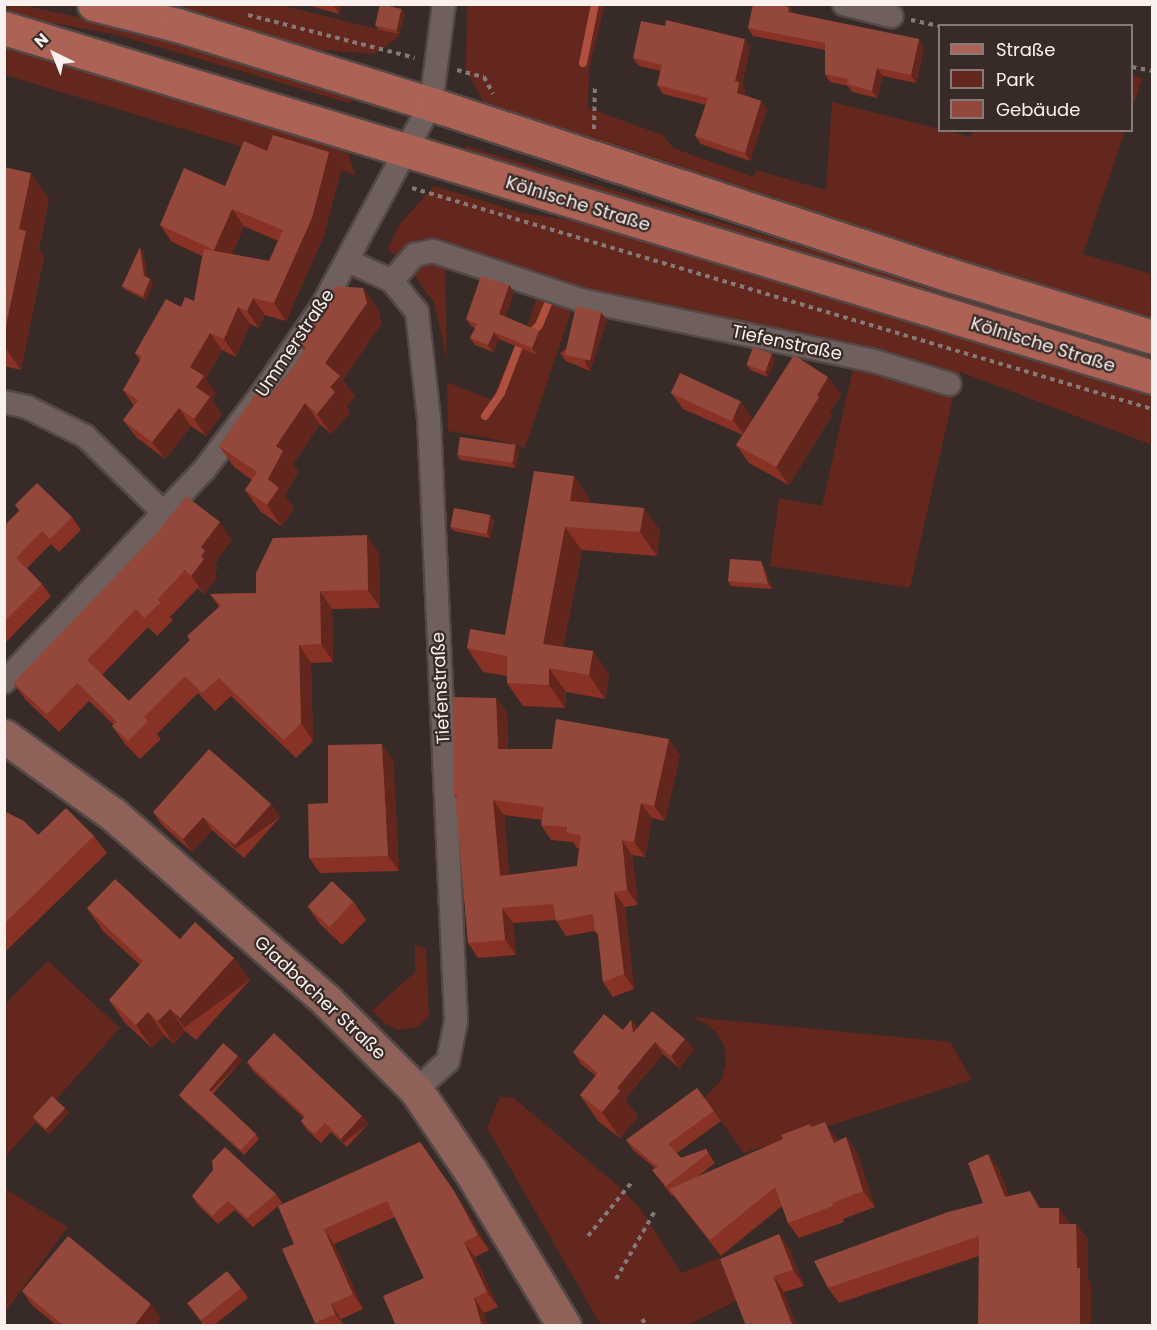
<!DOCTYPE html>
<html>
<head>
<meta charset="utf-8">
<style>
  body { margin:0 }
  #map { position:relative; width:1157px; height:1330px; overflow:hidden; background:#372a27; font-family:Poppins,sans-serif }
  div>[style] { position:absolute }
  .green>* { inset:0; background:#63271d }
  .stream>* { height:8px; margin:-4px; padding:0 4px; transform-origin:4px; border-radius:4px; background:#af503f }
  .path>* { height:4px; margin-top:-2px; transform-origin:0; background:repeating-linear-gradient(90deg,#857a77 0 4.5px,transparent 0 9px) }
  .roads { filter:drop-shadow(2px 0 #534846) drop-shadow(-2px 0 #534846) drop-shadow(0 2px #534846) drop-shadow(0 -2px #534846) }
  .minor>* { height:22px; margin:-11px; padding:0 11px; transform-origin:11px; border-radius:11px; background:#70605d }
  .secondary>* { height:33px; margin:-16.5px; padding:0 16.5px; transform-origin:16.5px; border-radius:16.5px; background:#8e6159 }
  .primary>* { height:33px; margin:-16.5px; padding:0 16.5px; transform-origin:16.5px; border-radius:16.5px; background:#ac6255 }
  .wall>* { inset:0; background:#883225 }
  .shaded-wall>* { inset:0; background:#62261d; transform-origin:0 0 }
  .building>* { inset:0; background:#94473b; transform-origin:0 0 }
  span { translate:-50% -50%; white-space:nowrap; text-align:center; line-height:1.15; -webkit-text-stroke:4.5px #372a27; paint-order:stroke }
  .street-label { font-size:18px; color:#faf1ef }
  .frame { position:absolute; inset:0; border:6px solid #faf1ef; pointer-events:none }
  .legend { position:absolute; left:938px; top:24px; width:195px; height:108px; box-sizing:border-box; background:#372a27; border:2px solid #857a77; margin:0; padding:8px 10px; list-style:none; font-size:18px; color:#faf1ef }
  .legend li { display:flex; align-items:center; gap:12px; height:30px }
  .legend b { width:30px; border:2px solid #857a77 }
  .north { position:absolute; left:24px; top:24px; width:60px; height:60px; -webkit-text-stroke:4px #372a27; paint-order:stroke; rotate:317deg; font-size:16px; font-weight:700; line-height:24px; text-align:center; color:#faf1ef }
  .north::after { content:''; display:block; margin:auto; width:21px; height:27px; background:#faf1ef; clip-path:polygon(50% 0,100% 100%,50% 72%,0 100%) }
</style>
</head>
<body>
<div id="map">
  <div class="green">
    <div style="clip-path:polygon(4px 5px,22px 5px,114px 25px,354px 98px,349px 103px,118px 35px,47px 22px,5px 10px)"></div>
    <div style="clip-path:polygon(144px 5px,281px 5px,401px 35px,375px 54px,320px 50px)"></div>
    <div style="clip-path:polygon(467px 5px,605px 5px,589px 68px,588px 108px,663px 135px,673px 148px,754px 177px,756px 170px,826px 190px,832px 102px,971px 137px,972px 130px,1125px 131px,1083px 254px,1152px 274px,1152px 320px,817px 219px,660px 160px,516px 116px,484px 103px,466px 70px)"></div>
    <div style="clip-path:polygon(4px 43px,317px 138px,348px 153px,355px 175px,299px 156px,296px 163px,5px 75px)"></div>
    <div style="clip-path:polygon(1132px 76px,1142px 78px,1132px 110px)"></div>
    <div style="clip-path:polygon(466px 146px,1152px 352px,1152px 365px,463px 152px)"></div>
    <div style="clip-path:polygon(434px 186px,523px 213px,583px 222px,1152px 394px,1152px 445px,960px 372px,958px 378px,576px 292px,449px 248px,399px 259px,388px 249px,399px 225px)"></div>
    <div style="clip-path:polygon(424px 262px,445px 265px,447px 359px,434px 303px,412px 272px)"></div>
    <div style="clip-path:polygon(537px 296px,573px 306px,525px 448px,489px 438px,448px 431px,447px 382px,492px 400px,515px 346px,525px 333px)"></div>
    <div style="clip-path:polygon(854px 364px,954px 393px,910px 588px,770px 566px,779px 498px,822px 506px)"></div>
    <div style="clip-path:polygon(415px 945px,426px 948px,429px 1016px,418px 1027px,398px 1030px,386px 1024px,372px 1011px,415px 972px)"></div>
    <div style="clip-path:polygon(48px 961px,120px 1028px,5px 1157px,5px 1004px)"></div>
    <div style="clip-path:polygon(691px 1017px,950px 1042px,972px 1080px,744px 1153px,704px 1098px,721px 1081px,726px 1063px,724px 1046px,717px 1033px,705px 1023px)"></div>
    <div style="clip-path:polygon(500px 1097px,514px 1098px,617px 1185px,640px 1208px,681px 1273px,719px 1258px,740px 1299px,688px 1325px,601px 1325px,487px 1128px)"></div>
    <div style="clip-path:polygon(5px 1189px,68px 1227px,5px 1312px)"></div>
  </div>
  <div class="stream">
    <div style="left:583px;top:63px;width:60px;rotate:-78.5deg"></div>
    <div style="left:485px;top:416px;width:28px;rotate:-55deg"></div>
    <div style="left:501px;top:393px;width:50px;rotate:-69deg"></div>
    <div style="left:519px;top:346px;width:29px;rotate:-46deg"></div>
    <div style="left:539px;top:325px;width:23px;rotate:-67deg"></div>
  </div>
  <div class="path">
    <div style="left:248px;top:15px;width:172px;rotate:14.4deg"></div>
    <div style="left:911px;top:20px;width:30px;rotate:12deg"></div>
    <div style="left:1132px;top:67px;width:20px;rotate:11deg"></div>
    <div style="left:457px;top:70px;width:28px;rotate:15deg"></div>
    <div style="left:484px;top:77px;width:19px;rotate:62deg"></div>
    <div style="left:594px;top:129px;width:44px;rotate:-88.7deg"></div>
    <div style="left:412px;top:188px;width:772px;rotate:16.63deg"></div>
    <div style="left:588px;top:1236px;width:68px;rotate:-50.9deg"></div>
    <div style="left:616px;top:1279px;width:78px;rotate:-60.2deg"></div>
    <div style="left:642px;top:1319px;width:9px;rotate:54deg"></div>
  </div>
  <div class="roads">
    <div class="minor">
      <div style="left:844px;top:4px;width:49px;rotate:14.3deg"></div>
      <div style="left:348px;top:261px;width:48px;rotate:24.4deg"></div>
      <div style="left:392px;top:281px;width:40px;rotate:51deg"></div>
      <div style="left:417px;top:312px;width:108px;rotate:83.6deg"></div>
      <div style="left:429px;top:419px;width:603px;rotate:87.43deg"></div>
      <div style="left:456px;top:1021px;width:41px;rotate:101.3deg"></div>
      <div style="left:448px;top:1061px;width:43px;rotate:137.8deg"></div>
      <div style="left:392px;top:281px;width:35px;rotate:-49deg"></div>
      <div style="left:415px;top:255px;width:18px;rotate:-13deg"></div>
      <div style="left:433px;top:251px;width:155px;rotate:18.4deg"></div>
      <div style="left:580px;top:300px;width:297px;rotate:11.7deg"></div>
      <div style="left:871px;top:360px;width:82px;rotate:17.1deg"></div>
      <div style="left:4px;top:402px;width:24px;rotate:12deg"></div>
      <div style="left:27px;top:407px;width:65px;rotate:26.6deg"></div>
      <div style="left:85px;top:436px;width:110px;rotate:44.3deg"></div>
      <div style="left:4px;top:682px;width:291px;rotate:-46.7deg"></div>
      <div style="left:204px;top:470px;width:94px;rotate:-52.8deg"></div>
      <div style="left:261px;top:395px;width:106px;rotate:-55.4deg"></div>
      <div style="left:321px;top:308px;width:232px;rotate:-61.7deg"></div>
      <div style="left:431px;top:104px;width:101px;rotate:-82.6deg"></div>
    </div>
    <div class="secondary">
      <div style="left:4px;top:736px;width:135px;rotate:35.7deg"></div>
      <div style="left:114px;top:815px;width:283px;rotate:41.1deg"></div>
      <div style="left:327px;top:1001px;width:126px;rotate:45deg"></div>
      <div style="left:416px;top:1090px;width:97px;rotate:56deg"></div>
      <div style="left:470px;top:1170px;width:182px;rotate:58.9deg"></div>
    </div>
    <div class="primary">
      <div style="left:94px;top:4px;width:86px;rotate:14.2deg"></div>
      <div style="left:177px;top:25px;width:266px;rotate:17.3deg"></div>
      <div style="left:431px;top:104px;width:550px;rotate:18.24deg"></div>
      <div style="left:953px;top:276px;width:208px;rotate:17deg"></div>
      <div style="left:4px;top:28px;width:1200px;rotate:16.91deg"></div>
    </div>
  </div>
  <div class="wall">
    <div style="clip-path:polygon(303px 4px,342px 4px,339px 14px)"></div>
    <div style="clip-path:polygon(789px 7px,794px 14px,919px 39px,924px 47px,916px 83px,883px 76px,877px 98px,852px 92px,848px 86px,830px 82px,825px 74px,825px 50px,753px 36px,748px 28px)"></div>
    <div style="clip-path:polygon(405px 14px,399px 34px,379px 30px,375px 25px)"></div>
    <div style="clip-path:polygon(750px 47px,742px 85px,745px 90px,744px 95px,761px 101px,767px 109px,750px 161px,701px 144px,695px 136px,706px 105px,663px 94px,657px 85px,661px 71px,639px 66px,633px 58px)"></div>
    <div style="clip-path:polygon(evenodd,267px 151px,341px 170px,324px 235px,286px 321px,265px 315px,259px 328px,250px 324px,236px 357px,222px 350px,206px 379px,216px 394px,212px 400px,222px 414px,206px 436px,191px 426px,165px 459px,136px 437px,123px 420px,134px 406px,123px 390px,140px 361px,135px 353px,181px 307px,194px 301px,202px 256px,172px 242px,160px 225px,225px 186px,267px 151px,244px 226px,278px 241px,269px 261px,232px 254px,244px 226px)"></div>
    <div style="clip-path:polygon(4px 167px,49px 199px,39px 249px,44px 256px,21px 370px,4px 366px)"></div>
    <div style="clip-path:polygon(143px 251px,147px 277px,150px 279px,153px 283px,146px 300px,126px 290px,122px 286px)"></div>
    <div style="clip-path:polygon(509px 285px,514px 292px,505px 317px,539px 331px,544px 339px,537px 355px,499px 339px,493px 352px,475px 345px,470px 338px,475px 328px,471px 326px,466px 319px)"></div>
    <div style="clip-path:polygon(363px 288px,378px 309px,381px 324px,343px 380px,355px 397px,346px 407px,350px 413px,331px 434px,320px 424px,293px 464px,298px 472px,285px 496px,294px 509px,281px 526px,260px 511px,245px 490px,252px 480px,234px 467px,219px 446px,266px 400px,292px 369px,304px 351px,298px 342px)"></div>
    <div style="clip-path:polygon(607px 320px,590px 371px,566px 361px,560px 353px)"></div>
    <div style="clip-path:polygon(775px 359px,768px 377px,750px 370px,747px 365px)"></div>
    <div style="clip-path:polygon(828px 377px,841px 395px,830px 412px,832px 415px,789px 485px,749px 463px,736px 445px,743px 435px,683px 409px,671px 393px,752px 417px,749px 425px)"></div>
    <div style="clip-path:polygon(519px 450px,516px 468px,460px 460px,457px 455px)"></div>
    <div style="clip-path:polygon(574px 476px,590px 500px,590px 503px,644px 508px,660px 531px,657px 556px,582px 550px,563px 647px,593px 651px,609px 675px,605px 699px,566px 692px,565px 708px,523px 706px,507px 683px,507px 676px,483px 672px,467px 648px,505px 635px)"></div>
    <div style="clip-path:polygon(15px 505px,72px 517px,81px 530px,59px 552px,51px 544px,27px 568px,42px 584px,51px 596px,4px 644px,4px 532px,6px 531px,4px 529px,19px 511px)"></div>
    <div style="clip-path:polygon(494px 520px,490px 538px,454px 531px,450px 527px)"></div>
    <div style="clip-path:polygon(232px 540px,214px 564px,218px 568px,214px 573px,217px 577px,204px 594px,198px 588px,170px 617px,173px 620px,157px 636px,148px 627px,102px 675px,129px 701px,190px 640px,219px 607px,210px 594px,256px 593px,379px 553px,380px 608px,332px 609px,333px 662px,311px 663px,313px 741px,296px 758px,231px 696px,215px 711px,198px 693px,157px 734px,161px 739px,140px 759px,125px 744px,112px 726px,114px 725px,89px 701px,59px 732px,26px 700px,13px 683px)"></div>
    <div style="clip-path:polygon(764px 566px,772px 589px,731px 586px,728px 581px)"></div>
    <div style="clip-path:polygon(evenodd,496px 698px,507px 713px,508px 749px,680px 755px,665px 821px,652px 818px,645px 857px,632px 855px,638px 905px,625px 907px,634px 989px,613px 997px,603px 982px,598px 936px,595px 931px,566px 936px,556px 920px,513px 923px,516px 955px,478px 958px,468px 943px,457px 799px,454px 795px,496px 698px,504px 815px,542px 820px,541px 825px,551px 840px,573px 842px,577px 848px,579px 849px,577px 866px,509px 875px,504px 815px)"></div>
    <div style="clip-path:polygon(393px 760px,399px 871px,320px 873px,309px 858px,328px 803px)"></div>
    <div style="clip-path:polygon(271px 804px,280px 817px,244px 858px,212px 830px,192px 852px,162px 825px,153px 812px)"></div>
    <div style="clip-path:polygon(4px 811px,38px 835px,94px 836px,107px 853px,4px 953px)"></div>
    <div style="clip-path:polygon(354px 902px,366px 920px,342px 945px,320px 924px,307px 906px)"></div>
    <div style="clip-path:polygon(87px 908px,234px 958px,250px 980px,196px 1040px,185px 1031px,174px 1044px,164px 1035px,152px 1048px,125px 1023px,109px 1000px,140px 965px,103px 931px)"></div>
    <div style="clip-path:polygon(631px 1020px,637px 1028px,685px 1039px,694px 1050px,679px 1068px,663px 1054px,625px 1099px,638px 1117px,620px 1138px,598px 1121px,580px 1095px,596px 1076px,581px 1064px,573px 1052px,623px 1030px)"></div>
    <div style="clip-path:polygon(242px 1060px,213px 1094px,256px 1134px,259px 1139px,244px 1155px,183px 1100px,179px 1095px)"></div>
    <div style="clip-path:polygon(247px 1062px,362px 1116px,368px 1124px,347px 1147px,331px 1132px,321px 1143px,307px 1130px,301px 1121px,304px 1118px,253px 1071px)"></div>
    <div style="clip-path:polygon(697px 1088px,721px 1121px,677px 1153px,681px 1158px,706px 1149px,715px 1163px,696px 1178px,812px 1127px,836px 1138px,838px 1141px,846px 1137px,857px 1153px,875px 1207px,843px 1219px,844px 1222px,799px 1238px,788px 1223px,782px 1206px,721px 1256px,673px 1195px,672px 1196px,659px 1179px,652px 1170px,655px 1168px,633px 1150px,626px 1140px)"></div>
    <div style="clip-path:polygon(65px 1108px,69px 1113px,49px 1134px,36px 1122px,33px 1117px)"></div>
    <div style="clip-path:polygon(420px 1142px,464px 1206px,489px 1250px,475px 1257px,498px 1307px,484px 1313px,424px 1278px,395px 1217px,334px 1244px,363px 1309px,341px 1319px,344px 1326px,316px 1326px,315px 1323px,294px 1244px,278px 1206px,253px 1227px,235px 1210px,218px 1224px,198px 1205px,192px 1196px,276px 1194px,282px 1203px,279px 1206px)"></div>
    <div style="clip-path:polygon(988px 1154px,999px 1170px,1009px 1196px,1042px 1208px,1070px 1224px,1076px 1224px,1088px 1240px,1088px 1279px,1091px 1284px,979px 1256px,839px 1303px,828px 1288px,983px 1203px)"></div>
    <div style="clip-path:polygon(779px 1234px,790px 1250px,804px 1286px,784px 1292px,746px 1326px)"></div>
    <div style="clip-path:polygon(241px 1288px,248px 1298px,213px 1326px,204px 1326px,187px 1303px)"></div>
    <div style="clip-path:polygon(22px 1291px,161px 1318px,155px 1326px,57px 1326px,32px 1305px)"></div>
  </div>
  <div class="shaded-wall">
    <div style="clip-path:polygon(333px 4px,342px 4px,339px 14px)"></div>
    <div style="clip-path:polygon(789px 7px,794px 14px,788px 12px)"></div>
    <div style="clip-path:polygon(401px 9px,405px 14px,399px 34px,396px 30px)"></div>
    <div style="clip-path:polygon(745px 39px,750px 47px,742px 85px,745px 90px,743px 101px,737px 93px,735px 81px)"></div>
    <div style="clip-path:polygon(919px 39px,924px 47px,916px 83px,911px 75px)"></div>
    <div style="clip-path:polygon(877px 68px,883px 76px,877px 98px,872px 91px)"></div>
    <div style="clip-path:polygon(761px 101px,767px 109px,750px 161px,745px 153px)"></div>
    <div style="clip-path:polygon(329px 152px,341px 170px,324px 235px,286px 321px,274px 303px)"></div>
    <div style="clip-path:polygon(31px 173px,49px 199px,39px 249px,44px 256px,21px 370px,4px 346px,4px 335px,19px 229px)"></div>
    <div style="clip-path:polygon(232px 209px,244px 226px,226px 267px,214px 250px)"></div>
    <div style="clip-path:polygon(140px 247px,143px 251px,147px 280px,144px 276px)"></div>
    <div style="clip-path:polygon(150px 279px,153px 283px,146px 300px,143px 296px)"></div>
    <div style="clip-path:polygon(509px 285px,514px 292px,504px 321px,499px 314px)"></div>
    <div style="clip-path:polygon(363px 288px,378px 309px,381px 324px,343px 380px,355px 397px,346px 407px,350px 413px,331px 434px,317px 414px,330px 387px,325px 363px)"></div>
    <div style="clip-path:polygon(253px 298px,265px 315px,259px 328px,247px 311px)"></div>
    <div style="clip-path:polygon(238px 307px,250px 324px,236px 357px,224px 339px)"></div>
    <div style="clip-path:polygon(601px 312px,607px 320px,590px 371px,585px 362px)"></div>
    <div style="clip-path:polygon(539px 331px,544px 339px,537px 355px,532px 348px)"></div>
    <div style="clip-path:polygon(494px 332px,499px 339px,493px 352px,488px 345px)"></div>
    <div style="clip-path:polygon(210px 333px,222px 350px,206px 379px,216px 394px,212px 400px,222px 414px,206px 436px,194px 419px,196px 387px,190px 367px)"></div>
    <div style="clip-path:polygon(772px 354px,775px 359px,768px 377px,765px 372px)"></div>
    <div style="clip-path:polygon(828px 377px,841px 395px,830px 412px,832px 415px,789px 485px,776px 467px)"></div>
    <div style="clip-path:polygon(741px 401px,752px 417px,745px 436px,733px 420px)"></div>
    <div style="clip-path:polygon(305px 403px,320px 424px,293px 464px,298px 472px,285px 496px,294px 509px,281px 526px,267px 505px,268px 479px,276px 446px)"></div>
    <div style="clip-path:polygon(179px 408px,191px 426px,165px 459px,152px 442px)"></div>
    <div style="clip-path:polygon(515px 445px,519px 450px,516px 468px,512px 463px)"></div>
    <div style="clip-path:polygon(574px 476px,590px 500px,586px 524px,570px 501px)"></div>
    <div style="clip-path:polygon(644px 508px,660px 531px,657px 556px,640px 532px)"></div>
    <div style="clip-path:polygon(490px 515px,494px 520px,490px 538px,487px 533px)"></div>
    <div style="clip-path:polygon(220px 522px,232px 540px,214px 564px,218px 568px,214px 573px,217px 577px,204px 594px,191px 576px,201px 556px,201px 547px)"></div>
    <div style="clip-path:polygon(565px 527px,582px 550px,559px 667px,543px 644px)"></div>
    <div style="clip-path:polygon(367px 535px,379px 553px,380px 608px,368px 590px)"></div>
    <div style="clip-path:polygon(761px 561px,764px 566px,772px 589px,768px 584px)"></div>
    <div style="clip-path:polygon(320px 591px,332px 609px,333px 662px,321px 644px)"></div>
    <div style="clip-path:polygon(299px 645px,311px 663px,313px 741px,301px 723px)"></div>
    <div style="clip-path:polygon(593px 651px,609px 675px,605px 699px,589px 675px)"></div>
    <div style="clip-path:polygon(549px 668px,566px 692px,565px 708px,549px 685px)"></div>
    <div style="clip-path:polygon(496px 698px,507px 713px,508px 764px,498px 749px)"></div>
    <div style="clip-path:polygon(669px 739px,680px 755px,665px 821px,654px 806px)"></div>
    <div style="clip-path:polygon(382px 744px,393px 760px,399px 871px,388px 856px)"></div>
    <div style="clip-path:polygon(493px 800px,504px 815px,510px 891px,500px 876px)"></div>
    <div style="clip-path:polygon(641px 803px,652px 818px,645px 857px,634px 842px)"></div>
    <div style="left:271px;top:804px;width:16px;height:55px;rotate:55deg"></div>
    <div style="clip-path:polygon(203px 817px,212px 830px,192px 852px,183px 839px)"></div>
    <div style="clip-path:polygon(622px 840px,632px 855px,638px 905px,627px 890px)"></div>
    <div style="clip-path:polygon(614px 892px,625px 907px,634px 989px,624px 974px)"></div>
    <div style="clip-path:polygon(502px 908px,513px 923px,516px 955px,505px 940px)"></div>
    <div style="left:234px;top:958px;width:27px;height:81px;rotate:54deg"></div>
    <div style="clip-path:polygon(170px 1009px,185px 1031px,174px 1044px,158px 1021px)"></div>
    <div style="clip-path:polygon(148px 1012px,164px 1035px,152px 1048px,136px 1025px)"></div>
    <div style="clip-path:polygon(631px 1020px,639px 1031px,633px 1033px)"></div>
    <div style="clip-path:polygon(685px 1039px,694px 1050px,679px 1068px,671px 1056px)"></div>
    <div style="clip-path:polygon(655px 1042px,663px 1054px,625px 1099px,638px 1117px,620px 1138px,602px 1112px,617px 1088px)"></div>
    <div style="left:238px;top:1056px;width:6px;height:45px;rotate:45deg"></div>
    <div style="clip-path:polygon(65px 1108px,69px 1113px,49px 1134px,46px 1129px)"></div>
    <div style="left:362px;top:1116px;width:10px;height:31px;rotate:53deg"></div>
    <div style="clip-path:polygon(825px 1122px,836px 1138px,845px 1158px,834px 1143px)"></div>
    <div style="clip-path:polygon(846px 1137px,857px 1153px,875px 1207px,863px 1191px)"></div>
    <div style="clip-path:polygon(988px 1154px,999px 1170px,1016px 1213px,1005px 1197px)"></div>
    <div style="clip-path:polygon(430px 1157px,464px 1206px,489px 1250px,478px 1235px)"></div>
    <div style="clip-path:polygon(1030px 1191px,1041px 1207px,1050px 1224px,1039px 1208px)"></div>
    <div style="clip-path:polygon(1059px 1208px,1070px 1224px,1059px 1224px)"></div>
    <div style="clip-path:polygon(1076px 1224px,1088px 1240px,1088px 1279px,1091px 1284px,1091px 1326px,1080px 1326px,1077px 1268px)"></div>
    <div style="clip-path:polygon(324px 1229px,334px 1244px,363px 1309px,353px 1294px)"></div>
    <div style="clip-path:polygon(779px 1234px,790px 1250px,804px 1286px,793px 1270px)"></div>
    <div style="clip-path:polygon(464px 1242px,475px 1257px,498px 1307px,487px 1292px)"></div>
    <div style="clip-path:polygon(773px 1276px,784px 1292px,797px 1326px,793px 1326px)"></div>
    <div style="clip-path:polygon(474px 1298px,484px 1313px,488px 1326px,482px 1326px)"></div>
    <div style="clip-path:polygon(151px 1304px,161px 1318px,155px 1326px,134px 1326px)"></div>
    <div style="clip-path:polygon(331px 1304px,341px 1319px,344px 1326px,335px 1314px)"></div>
  </div>
  <div class="building">
    <div style="left:380px;top:4px;width:22px;height:22px;rotate:13deg"></div>
    <div style="clip-path:polygon(753px 4px,778px 4px,789px 7px,788px 12px,919px 39px,911px 75px,877px 68px,872px 91px,847px 84px,848px 79px,825px 74px,825px 43px,748px 28px)"></div>
    <div style="clip-path:polygon(666px 20px,745px 39px,735px 81px,739px 82px,737px 93px,761px 101px,745px 153px,695px 136px,708px 98px,657px 85px,662px 65px,633px 58px,641px 21px,665px 26px)"></div>
    <div style="clip-path:polygon(273px 135px,329px 152px,312px 218px,274px 303px,253px 298px,247px 311px,238px 307px,224px 339px,210px 333px,190px 367px,204px 376px,196px 387px,210px 397px,194px 419px,179px 408px,152px 442px,123px 420px,138px 400px,123px 390px,142px 357px,135px 353px,166px 299px,181px 307px,185px 297px,194px 301px,204px 249px,269px 261px,283px 230px,232px 209px,214px 250px,160px 225px,184px 168px,225px 186px,244px 141px,267px 151px)"></div>
    <div style="clip-path:polygon(4px 167px,31px 173px,19px 229px,26px 231px,4px 335px)"></div>
    <div style="clip-path:polygon(140px 247px,144px 276px,150px 279px,143px 296px,122px 286px)"></div>
    <div style="clip-path:polygon(481px 276px,509px 285px,499px 314px,539px 331px,532px 348px,494px 332px,488px 345px,470px 338px,477px 324px,466px 319px)"></div>
    <div style="clip-path:polygon(336px 286px,363px 288px,367px 303px,325px 363px,340px 376px,330px 387px,335px 392px,317px 414px,305px 403px,276px 446px,283px 451px,268px 479px,279px 488px,267px 505px,245px 490px,257px 472px,219px 446px,256px 393px,266px 400px,292px 369px,306px 348px,298px 342px)"></div>
    <div style="left:576px;top:306px;width:26px;height:50px;rotate:13deg"></div>
    <div style="left:753px;top:347px;width:20px;height:19px;rotate:20deg"></div>
    <div style="clip-path:polygon(794px 355px,828px 377px,817px 395px,819px 397px,776px 467px,736px 445px)"></div>
    <div style="left:680px;top:373px;width:67px;height:22px;rotate:25deg"></div>
    <div style="left:460px;top:437px;width:56px;height:18px;rotate:8deg"></div>
    <div style="clip-path:polygon(534px 471px,574px 476px,570px 501px,644px 508px,640px 532px,565px 527px,543px 644px,593px 651px,589px 675px,549px 668px,549px 685px,507px 683px,507px 656px,467px 648px,470px 629px,505px 635px)"></div>
    <div style="clip-path:polygon(37px 483px,72px 517px,50px 539px,42px 531px,16px 558px,42px 584px,4px 622px,4px 532px,7px 530px,4px 528px,4px 526px,20px 510px,15px 505px)"></div>
    <div style="clip-path:polygon(186px 496px,220px 522px,201px 547px,205px 551px,201px 556px,204px 559px,191px 576px,185px 570px,158px 599px,160px 603px,144px 618px,136px 609px,87px 660px,129px 701px,190px 640px,187px 636px,221px 605px,210px 594px,256px 593px,256px 573px,273px 538px,367px 535px,368px 590px,320px 591px,321px 644px,299px 645px,301px 723px,284px 740px,219px 678px,202px 693px,185px 676px,144px 717px,148px 721px,128px 741px,112px 726px,117px 722px,77px 683px,47px 714px,13px 683px,156px 534px)"></div>
    <div style="left:454px;top:508px;width:37px;height:19px;rotate:11deg"></div>
    <div style="clip-path:polygon(730px 559px,761px 561px,768px 584px,728px 581px)"></div>
    <div style="clip-path:polygon(evenodd,453px 697px,496px 698px,498px 749px,552px 749px,556px 719px,669px 739px,654px 806px,641px 803px,634px 842px,622px 840px,627px 890px,614px 892px,624px 974px,603px 982px,598px 932px,595px 932px,593px 914px,556px 921px,553px 904px,502px 908px,505px 940px,468px 943px,456px 807px,457px 796px,454px 795px,453px 697px,493px 800px,544px 807px,541px 825px,567px 827px,567px 833px,581px 835px,577px 866px,500px 876px,493px 800px)"></div>
    <div style="clip-path:polygon(382px 744px,388px 856px,309px 858px,308px 804px,328px 803px,328px 745px)"></div>
    <div style="clip-path:polygon(209px 749px,271px 804px,235px 845px,203px 817px,183px 839px,153px 812px)"></div>
    <div style="clip-path:polygon(66px 808px,94px 836px,4px 924px,4px 811px,24px 821px,38px 835px)"></div>
    <div style="clip-path:polygon(115px 879px,180px 939px,195px 922px,234px 958px,180px 1018px,170px 1009px,158px 1021px,148px 1012px,136px 1025px,109px 1000px,143px 961px,87px 908px)"></div>
    <div style="left:332px;top:881px;width:30px;height:35px;rotate:44deg"></div>
    <div style="clip-path:polygon(652px 1011px,685px 1039px,671px 1056px,655px 1042px,617px 1088px,601px 1069px,598px 1073px,573px 1052px,604px 1014px,623px 1030px,631px 1020px,633px 1033px)"></div>
    <div style="clip-path:polygon(274px 1033px,362px 1116px,341px 1139px,325px 1123px,314px 1134px,301px 1121px,305px 1116px,247px 1062px)"></div>
    <div style="clip-path:polygon(223px 1043px,238px 1056px,209px 1090px,256px 1134px,241px 1150px,179px 1095px)"></div>
    <div style="clip-path:polygon(601px 1069px,620px 1091px,602px 1112px,580px 1095px)"></div>
    <div style="clip-path:polygon(697px 1088px,714px 1111px,668px 1144px,681px 1158px,706px 1149px,708px 1153px,666px 1186px,652px 1170px,658px 1167px,626px 1140px)"></div>
    <div style="left:52px;top:1096px;width:18px;height:28px;rotate:43deg"></div>
    <div style="clip-path:polygon(825px 1122px,834px 1143px,846px 1137px,863px 1191px,832px 1203px,833px 1206px,788px 1223px,775px 1187px,710px 1240px,669px 1189px,783px 1139px,781px 1135px,810px 1124px,811px 1127px)"></div>
    <div style="clip-path:polygon(420px 1142px,454px 1191px,478px 1235px,464px 1242px,487px 1292px,474px 1298px,482px 1326px,396px 1326px,383px 1296px,424px 1278px,387px 1201px,324px 1229px,353px 1294px,331px 1304px,335px 1314px,315px 1323px,282px 1249px,294px 1244px,278px 1206px)"></div>
    <div style="clip-path:polygon(225px 1147px,276px 1194px,247px 1218px,228px 1201px,212px 1216px,192px 1196px,213px 1170px,212px 1161px)"></div>
    <div style="clip-path:polygon(988px 1154px,1005px 1197px,1030px 1191px,1039px 1208px,1059px 1208px,1059px 1224px,1076px 1224px,1077px 1268px,1080px 1268px,1080px 1326px,978px 1326px,979px 1236px,828px 1288px,814px 1261px,948px 1212px,983px 1203px,968px 1163px)"></div>
    <div style="clip-path:polygon(779px 1234px,793px 1270px,773px 1276px,793px 1326px,746px 1326px,720px 1259px)"></div>
    <div style="clip-path:polygon(68px 1236px,151px 1304px,134px 1326px,64px 1326px,22px 1291px)"></div>
    <div style="left:227px;top:1271px;width:22px;height:51px;rotate:51deg"></div>
  </div>
  <div class="street-label">
    <span style="left:578px;top:204px;rotate:17deg">Kölnische Straße</span>
    <span style="left:295px;top:343px;rotate:-56deg">Ummerstraße</span>
    <span style="left:787px;top:343px;rotate:12deg">Tiefenstraße</span>
    <span style="left:1043px;top:345px;rotate:17deg">Kölnische Straße</span>
    <span style="left:441px;top:688px;rotate:-93deg">Tiefenstraße</span>
    <span style="left:320px;top:998px;rotate:43deg">Gladbacher Straße</span>
  </div>
  <div class="frame"></div>
  <ul class="legend">
  <li><b style="height:8px;background:#ac6255"></b>Straße</li>
  <li><b style="height:16px;background:#63271d"></b>Park</li>
  <li><b style="height:16px;background:#94473b"></b>Gebäude</li>
  </ul>
  <div class="north">N</div>
</div>
</body>
</html>
